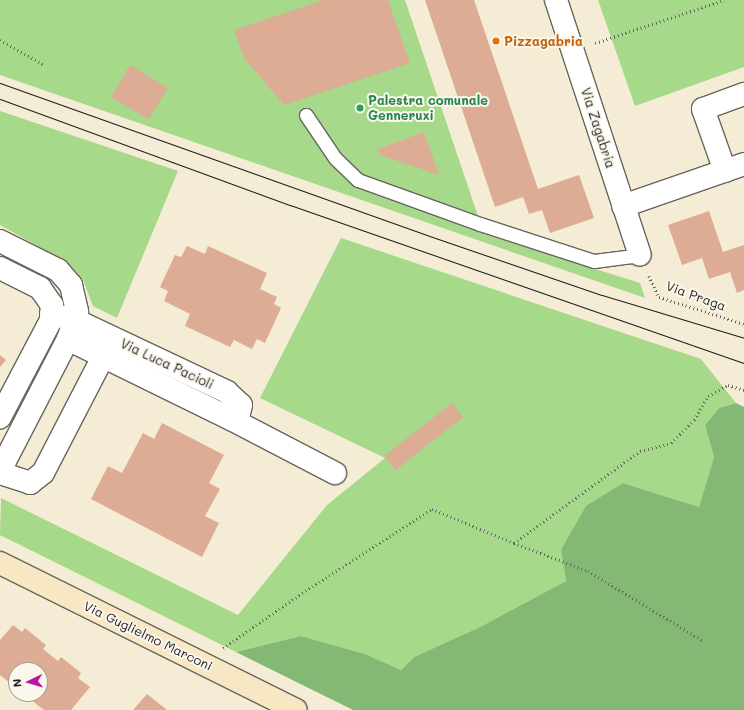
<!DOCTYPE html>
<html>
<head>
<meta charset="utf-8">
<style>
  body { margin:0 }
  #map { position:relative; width:744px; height:710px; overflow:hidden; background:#f5ecd6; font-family:Mali,sans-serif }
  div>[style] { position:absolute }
  .green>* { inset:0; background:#a6d989 }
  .forest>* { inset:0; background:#84b975 }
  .building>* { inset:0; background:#dcad94; transform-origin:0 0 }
  .path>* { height:2.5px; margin-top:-1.25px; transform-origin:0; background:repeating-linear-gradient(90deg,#68655d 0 1px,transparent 0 4px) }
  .roads { filter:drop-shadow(1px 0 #68655d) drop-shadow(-1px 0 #68655d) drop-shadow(0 1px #68655d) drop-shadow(0 -1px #68655d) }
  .lane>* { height:13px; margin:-6.5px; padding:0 6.5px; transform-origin:6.5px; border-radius:6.5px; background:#fff }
  .street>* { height:22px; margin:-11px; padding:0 11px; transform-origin:11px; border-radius:11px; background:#fff }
  .secondary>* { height:22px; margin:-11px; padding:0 11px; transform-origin:11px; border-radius:11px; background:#f8e7c3 }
  .tram>* { height:1px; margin:-0.5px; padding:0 0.5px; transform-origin:0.5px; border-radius:0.5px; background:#1c1c1c }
  .dots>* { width:11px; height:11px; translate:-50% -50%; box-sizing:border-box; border:2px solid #fbf7ec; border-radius:50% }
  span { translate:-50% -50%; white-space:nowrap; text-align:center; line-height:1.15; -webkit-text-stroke:4px #fbf7ec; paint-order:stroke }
  .food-label { font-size:13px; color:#c56008; font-weight:700 }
  .left { translate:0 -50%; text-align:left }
  .leisure-label { font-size:13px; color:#27864d; font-weight:700 }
  .street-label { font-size:13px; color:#1c1c1c }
  .north { position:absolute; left:8px; top:662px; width:40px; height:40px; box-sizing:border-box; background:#fbf7ec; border:1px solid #a29f99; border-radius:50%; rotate:265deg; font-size:11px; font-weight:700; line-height:16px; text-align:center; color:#1c1c1c }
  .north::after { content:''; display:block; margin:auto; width:14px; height:18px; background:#b5179e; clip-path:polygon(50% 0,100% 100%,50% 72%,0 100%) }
</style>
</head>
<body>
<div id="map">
  <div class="green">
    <div style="clip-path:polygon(0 0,405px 0,484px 234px,640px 283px,645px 298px,0 75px)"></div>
    <div style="clip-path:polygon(598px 0,744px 0,744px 67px,635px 106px)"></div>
    <div style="clip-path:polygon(0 111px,178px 171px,117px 318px,93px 306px,83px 280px,68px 263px,0 225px)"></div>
    <div style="clip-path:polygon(341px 238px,701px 359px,736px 403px,719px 408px,705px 425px,714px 457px,699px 507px,623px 483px,561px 550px,566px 581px,480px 627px,414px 657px,401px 670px,365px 654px,301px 636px,236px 652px,0 535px,1px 498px,238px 615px,327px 505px,385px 458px,260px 398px)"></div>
  </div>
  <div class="forest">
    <div style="clip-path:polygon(736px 403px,744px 407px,744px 710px,353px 710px,236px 652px,301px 636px,365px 654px,401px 670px,414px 657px,480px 627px,566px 581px,561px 550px,586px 506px,623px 483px,699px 507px,714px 457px,705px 425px,719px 408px)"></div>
  </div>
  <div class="building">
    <div style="clip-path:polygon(323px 0,388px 0,410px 63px,284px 105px,244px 58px,234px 30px)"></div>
    <div style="clip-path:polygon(425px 0,474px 0,538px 189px,579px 175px,594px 218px,550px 233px,542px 210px,529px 214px,523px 197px,495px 207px)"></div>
    <div style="left:130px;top:65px;width:44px;height:37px;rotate:31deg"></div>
    <div style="clip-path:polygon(424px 132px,439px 175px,380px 155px,378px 149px)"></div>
    <div style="clip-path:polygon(709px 211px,723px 252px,744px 245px,744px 290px,737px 293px,730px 272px,709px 279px,702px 258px,682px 265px,668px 225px)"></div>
    <div style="clip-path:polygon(187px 246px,205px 254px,208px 246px,267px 273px,260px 289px,277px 297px,274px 304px,281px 308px,265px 343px,257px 339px,252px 349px,234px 340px,230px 347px,185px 326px,190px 314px,164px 301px,168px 291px,160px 287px,175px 255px,181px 257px)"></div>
    <div style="clip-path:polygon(0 355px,6px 360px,0 367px)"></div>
    <div style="left:452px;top:403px;width:18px;height:86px;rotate:52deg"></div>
    <div style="clip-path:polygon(162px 423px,224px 455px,209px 483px,220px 489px,205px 516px,219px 523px,202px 557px,91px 499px,108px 466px,122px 473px,143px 433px,154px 439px)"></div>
    <div style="clip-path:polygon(13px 625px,22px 632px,25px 628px,46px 645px,43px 649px,58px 661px,61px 657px,81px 673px,78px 678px,90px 687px,71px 710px,44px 710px,31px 700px,34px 696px,32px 694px,40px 694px,40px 670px,16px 670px,16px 688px,0 675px,0 640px)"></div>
    <div style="clip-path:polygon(147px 694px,167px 710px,133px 710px)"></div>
  </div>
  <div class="path">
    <div style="left:0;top:40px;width:49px;rotate:29.2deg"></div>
    <div style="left:595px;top:43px;width:136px;rotate:-18.4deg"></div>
    <div style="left:649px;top:276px;width:23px;rotate:65deg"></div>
    <div style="left:659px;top:297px;width:89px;rotate:17.6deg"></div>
    <div style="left:514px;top:543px;width:79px;rotate:20.7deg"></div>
    <div style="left:588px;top:571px;width:133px;rotate:31.2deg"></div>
    <div style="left:223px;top:648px;width:96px;rotate:-34.8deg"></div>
    <div style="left:302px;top:593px;width:155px;rotate:-32.9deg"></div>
    <div style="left:432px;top:509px;width:89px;rotate:22.5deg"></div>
    <div style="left:514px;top:543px;width:156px;rotate:-36.1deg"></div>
    <div style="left:640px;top:451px;width:32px;rotate:-14deg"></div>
    <div style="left:671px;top:443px;width:33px;rotate:-45deg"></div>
    <div style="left:694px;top:420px;width:28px;rotate:-60deg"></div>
    <div style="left:708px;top:396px;width:23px;rotate:-29deg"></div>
    <div style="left:728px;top:385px;width:17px;rotate:17deg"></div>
  </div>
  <div class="roads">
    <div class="lane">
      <div style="left:306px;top:115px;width:52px;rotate:56deg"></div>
      <div style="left:335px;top:158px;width:32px;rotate:44deg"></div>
      <div style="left:358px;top:180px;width:130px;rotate:19.8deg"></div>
      <div style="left:480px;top:224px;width:120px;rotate:18deg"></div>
      <div style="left:594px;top:261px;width:46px;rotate:-7.4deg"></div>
    </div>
    <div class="street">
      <div style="left:556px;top:0;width:268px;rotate:71.8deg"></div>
      <div style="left:725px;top:171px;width:66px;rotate:-109.5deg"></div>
      <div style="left:703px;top:109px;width:44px;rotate:-20.1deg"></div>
      <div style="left:623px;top:206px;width:128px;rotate:-19.1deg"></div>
      <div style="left:0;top:241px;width:65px;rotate:26.6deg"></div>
      <div style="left:58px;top:270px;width:20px;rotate:49deg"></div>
      <div style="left:71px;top:285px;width:28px;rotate:77deg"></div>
      <div style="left:77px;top:312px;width:28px;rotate:108deg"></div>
      <div style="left:68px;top:339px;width:148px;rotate:117.3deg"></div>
      <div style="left:0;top:268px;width:45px;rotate:26.6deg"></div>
      <div style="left:40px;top:288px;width:21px;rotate:55deg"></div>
      <div style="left:52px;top:305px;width:15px;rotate:94deg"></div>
      <div style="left:51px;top:320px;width:110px;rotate:117.7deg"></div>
      <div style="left:51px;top:314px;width:25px;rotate:14deg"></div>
      <div style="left:75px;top:320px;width:168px;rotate:25.3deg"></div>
      <div style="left:227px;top:392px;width:19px;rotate:43deg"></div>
      <div style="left:241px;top:405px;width:8px;rotate:104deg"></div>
      <div style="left:239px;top:413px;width:9px;rotate:131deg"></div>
      <div style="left:233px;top:420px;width:184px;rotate:-153.9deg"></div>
      <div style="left:233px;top:420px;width:115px;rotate:27.5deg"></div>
      <div style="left:0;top:473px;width:32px;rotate:18deg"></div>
      <div style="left:30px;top:483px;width:16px;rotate:-38deg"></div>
      <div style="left:43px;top:473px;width:131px;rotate:-62.7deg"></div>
    </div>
    <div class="secondary">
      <div style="left:0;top:563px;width:330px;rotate:26.4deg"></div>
    </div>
  </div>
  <div class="tram">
    <div style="left:0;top:83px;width:465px;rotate:19.6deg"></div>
    <div style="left:438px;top:239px;width:173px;rotate:18.9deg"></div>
    <div style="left:602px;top:295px;width:148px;rotate:16.8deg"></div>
    <div style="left:0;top:99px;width:309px;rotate:20.1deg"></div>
    <div style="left:290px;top:205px;width:481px;rotate:19.2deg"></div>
  </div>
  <div class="dots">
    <div style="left:496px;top:41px;background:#e8710a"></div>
    <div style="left:360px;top:108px;background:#2e9e5b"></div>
  </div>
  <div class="food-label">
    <span class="left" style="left:504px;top:41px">Pizzagabria</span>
  </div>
  <div class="leisure-label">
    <span class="left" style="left:368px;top:108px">Palestra comunale<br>Genneruxi</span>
  </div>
  <div class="street-label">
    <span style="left:598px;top:128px;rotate:72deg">Via Zagabria</span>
    <span style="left:696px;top:296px;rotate:20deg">Via Praga</span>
    <span style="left:167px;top:364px;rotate:25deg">Via Luca Pacioli</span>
    <span style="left:148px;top:636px;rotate:26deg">Via Guglielmo Marconi</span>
  </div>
  <div class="north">N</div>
</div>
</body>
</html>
